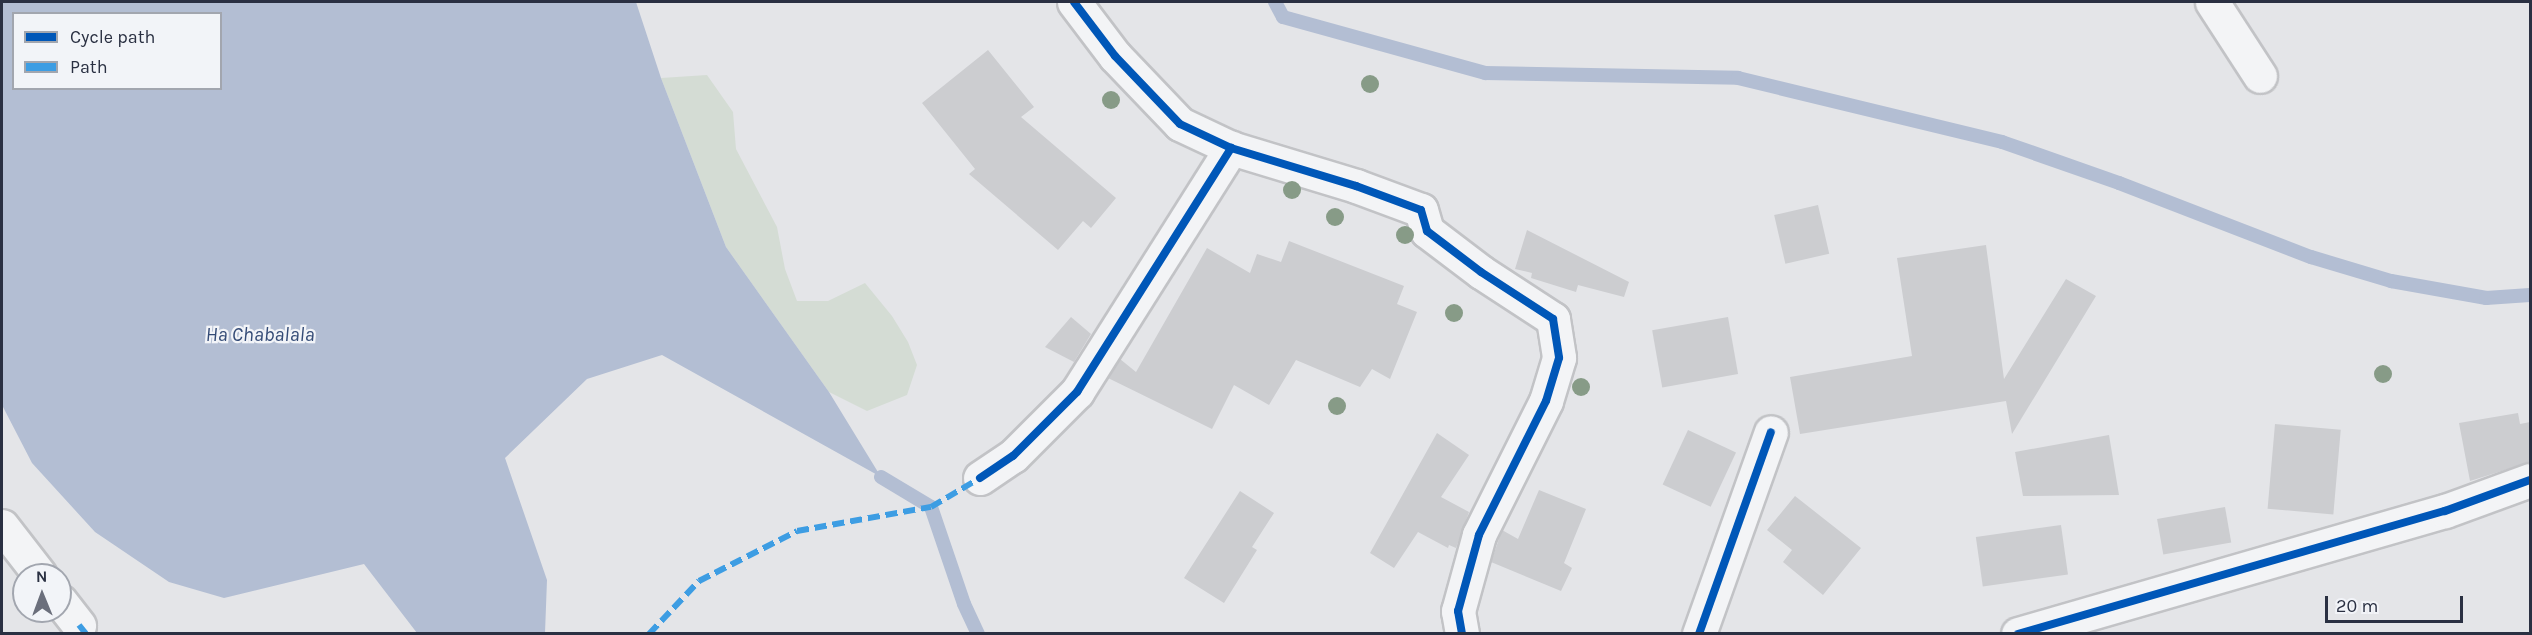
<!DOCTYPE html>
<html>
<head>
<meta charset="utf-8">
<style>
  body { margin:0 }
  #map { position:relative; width:2532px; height:635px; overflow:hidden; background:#e4e5e8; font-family:Karla,sans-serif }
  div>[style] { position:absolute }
  .green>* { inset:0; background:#d4dcd4 }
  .water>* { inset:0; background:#b3bed3 }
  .stream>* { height:14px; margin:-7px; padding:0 7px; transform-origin:7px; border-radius:7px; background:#b3bed3 }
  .building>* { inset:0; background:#cccdd0; transform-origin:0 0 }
  .roads { filter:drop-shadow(2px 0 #c2c3c6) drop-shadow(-2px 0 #c2c3c6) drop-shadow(0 2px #c2c3c6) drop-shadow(0 -2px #c2c3c6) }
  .minor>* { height:33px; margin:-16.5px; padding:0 16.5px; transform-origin:16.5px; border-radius:16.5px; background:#f3f4f6 }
  .quiet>* { height:6px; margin-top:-3px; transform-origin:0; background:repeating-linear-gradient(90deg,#3d9de3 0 12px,transparent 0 18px) }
  .cycleway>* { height:8px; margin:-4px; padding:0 4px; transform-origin:4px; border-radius:4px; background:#0057b8 }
  .trees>* { width:18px; height:18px; margin:-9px; border-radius:50%; background:#879b87 }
  span { translate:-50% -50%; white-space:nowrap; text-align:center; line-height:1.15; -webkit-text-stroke:4.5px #f2f4f8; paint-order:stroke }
  .water-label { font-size:20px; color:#344b76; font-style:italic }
  .frame { position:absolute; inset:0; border:3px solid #2a3042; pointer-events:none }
  .legend { position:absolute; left:12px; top:12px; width:210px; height:78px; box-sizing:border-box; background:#f2f4f8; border:2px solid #a2a6af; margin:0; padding:8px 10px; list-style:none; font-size:18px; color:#2a3042 }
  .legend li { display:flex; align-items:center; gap:12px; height:30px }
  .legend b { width:30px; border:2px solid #a2a6af }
  .north { position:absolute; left:12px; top:563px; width:60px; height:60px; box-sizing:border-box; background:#f2f4f8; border:2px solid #a2a6af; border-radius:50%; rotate:359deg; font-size:16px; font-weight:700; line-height:24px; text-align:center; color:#2a3042 }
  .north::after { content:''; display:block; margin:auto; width:21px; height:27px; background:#6b6f7c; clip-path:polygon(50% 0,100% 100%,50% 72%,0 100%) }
  .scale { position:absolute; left:2325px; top:596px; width:138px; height:27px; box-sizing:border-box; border:3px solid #2a3042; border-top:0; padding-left:8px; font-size:18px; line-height:21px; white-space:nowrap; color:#2a3042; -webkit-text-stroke:4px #f2f4f8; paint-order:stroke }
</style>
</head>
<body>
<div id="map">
  <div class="green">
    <div style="clip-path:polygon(707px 75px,733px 112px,736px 149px,777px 227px,785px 269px,797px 301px,828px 301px,865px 283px,892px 316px,908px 342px,917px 365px,907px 395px,867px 411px,829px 392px,726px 247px,661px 78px)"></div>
  </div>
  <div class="water">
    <div style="clip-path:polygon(evenodd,2px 2px,636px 2px,661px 78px,726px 247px,829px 392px,881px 477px,662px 355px,587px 379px,505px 458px,547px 580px,545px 633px,417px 633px,364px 564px,224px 598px,169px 582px,95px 532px,32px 463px,2px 405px,2px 2px,14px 14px,220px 14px,220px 88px,14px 88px,14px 14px)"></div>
  </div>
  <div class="stream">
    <div style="left:1275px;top:2px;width:17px;rotate:62deg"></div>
    <div style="left:1283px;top:17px;width:210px;rotate:15.5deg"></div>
    <div style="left:1485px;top:73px;width:253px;rotate:1.1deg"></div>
    <div style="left:1738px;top:78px;width:272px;rotate:13.6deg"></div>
    <div style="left:2002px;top:142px;width:124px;rotate:19.3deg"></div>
    <div style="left:2119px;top:183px;width:206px;rotate:21.1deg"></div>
    <div style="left:2311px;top:257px;width:84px;rotate:16.7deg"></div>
    <div style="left:2391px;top:281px;width:97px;rotate:10.1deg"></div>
    <div style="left:2486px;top:298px;width:44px;rotate:-3.9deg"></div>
    <div style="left:881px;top:477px;width:58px;rotate:31deg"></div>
    <div style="left:931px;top:507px;width:102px;rotate:71.2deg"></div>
    <div style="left:964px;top:604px;width:33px;rotate:65deg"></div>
  </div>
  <div class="building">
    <div style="clip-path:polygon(988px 50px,1034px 107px,1021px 117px,1116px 198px,1091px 228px,1083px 221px,1058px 250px,969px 174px,975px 169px,922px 103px)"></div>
    <div style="left:1818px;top:205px;width:50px;height:45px;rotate:77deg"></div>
    <div style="clip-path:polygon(1527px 230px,1629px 282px,1624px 297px,1578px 285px,1576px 292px,1531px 278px,1532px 273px,1515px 269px)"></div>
    <div style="clip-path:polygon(1289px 241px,1404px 286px,1397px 304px,1417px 312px,1390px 379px,1372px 369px,1360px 387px,1296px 360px,1269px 405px,1234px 385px,1212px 429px,1108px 378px,1120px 359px,1136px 372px,1207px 248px,1250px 273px,1257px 254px,1281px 262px)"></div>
    <div style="clip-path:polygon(1986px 245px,2004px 379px,2066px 279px,2096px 296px,2012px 434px,2006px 401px,1800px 434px,1790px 377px,1912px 356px,1897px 258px)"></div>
    <div style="clip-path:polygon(1071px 317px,1091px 334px,1074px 362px,1045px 347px)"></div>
    <div style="left:1728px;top:317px;width:58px;height:77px;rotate:80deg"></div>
    <div style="clip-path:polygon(2518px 413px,2520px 424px,2530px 422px,2530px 462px,2470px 481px,2459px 423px)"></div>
    <div style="left:2275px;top:424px;width:66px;height:85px;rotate:5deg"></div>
    <div style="left:1688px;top:430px;width:53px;height:60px;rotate:25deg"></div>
    <div style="clip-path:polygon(1437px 433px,1469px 455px,1441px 497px,1469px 512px,1456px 548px,1449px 545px,1448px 548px,1418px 532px,1394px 568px,1370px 553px)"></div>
    <div style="clip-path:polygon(2109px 435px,2119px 495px,2023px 496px,2015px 452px)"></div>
    <div style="clip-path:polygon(1539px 490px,1586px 509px,1564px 563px,1572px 568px,1561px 591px,1491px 562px,1502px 530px,1518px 539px)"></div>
    <div style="clip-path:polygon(1240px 491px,1274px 513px,1252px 547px,1257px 550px,1224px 603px,1184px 578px)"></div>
    <div style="clip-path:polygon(1795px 496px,1861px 548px,1823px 595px,1783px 562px,1792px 550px,1767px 530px)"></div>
    <div style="left:2225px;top:507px;width:36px;height:69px;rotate:80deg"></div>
    <div style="left:2061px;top:525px;width:50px;height:86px;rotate:82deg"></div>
  </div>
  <div class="roads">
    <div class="minor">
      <div style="left:1074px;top:2px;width:68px;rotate:52.8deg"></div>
      <div style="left:1115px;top:56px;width:94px;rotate:46.3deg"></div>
      <div style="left:1180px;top:124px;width:56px;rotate:25.2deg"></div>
      <div style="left:1231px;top:148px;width:131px;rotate:16.9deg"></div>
      <div style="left:1356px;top:186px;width:69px;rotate:20.3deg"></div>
      <div style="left:1421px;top:210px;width:22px;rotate:74deg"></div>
      <div style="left:1427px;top:231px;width:68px;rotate:37.2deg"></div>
      <div style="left:1481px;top:272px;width:86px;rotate:33.1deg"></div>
      <div style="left:1553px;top:319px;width:39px;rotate:81deg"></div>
      <div style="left:1559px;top:358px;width:45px;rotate:106.8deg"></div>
      <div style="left:1546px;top:401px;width:150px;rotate:116.6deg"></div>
      <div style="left:1479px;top:535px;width:79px;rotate:105.4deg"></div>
      <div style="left:1458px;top:611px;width:23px;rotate:80deg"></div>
      <div style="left:2212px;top:2px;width:88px;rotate:57deg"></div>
      <div style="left:980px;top:478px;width:40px;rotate:-34deg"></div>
      <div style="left:1013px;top:456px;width:91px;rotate:-45deg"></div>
      <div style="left:1077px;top:392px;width:289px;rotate:-57.7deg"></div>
      <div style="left:2px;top:526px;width:62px;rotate:52.2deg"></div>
      <div style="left:60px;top:601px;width:31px;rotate:52deg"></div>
      <div style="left:1699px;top:634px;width:214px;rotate:-70.4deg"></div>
      <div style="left:2018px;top:634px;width:444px;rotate:-16.1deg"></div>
      <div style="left:2445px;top:511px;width:90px;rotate:-20deg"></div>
    </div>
  </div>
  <div class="quiet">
    <div style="left:79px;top:625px;width:11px;rotate:52deg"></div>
    <div style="left:649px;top:634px;width:73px;rotate:-46.7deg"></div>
    <div style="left:699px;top:581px;width:110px;rotate:-27deg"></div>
    <div style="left:797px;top:531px;width:136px;rotate:-10.2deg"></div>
    <div style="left:931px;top:507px;width:57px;rotate:-30.6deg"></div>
  </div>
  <div class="cycleway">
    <div style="left:1074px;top:2px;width:68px;rotate:52.8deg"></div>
    <div style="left:1115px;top:56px;width:94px;rotate:46.3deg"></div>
    <div style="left:1180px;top:124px;width:56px;rotate:25.2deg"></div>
    <div style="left:1231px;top:148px;width:131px;rotate:16.9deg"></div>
    <div style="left:1356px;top:186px;width:69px;rotate:20.3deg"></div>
    <div style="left:1421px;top:210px;width:22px;rotate:74deg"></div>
    <div style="left:1427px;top:231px;width:68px;rotate:37.2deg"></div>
    <div style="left:1481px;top:272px;width:86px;rotate:33.1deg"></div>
    <div style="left:1553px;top:319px;width:39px;rotate:81deg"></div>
    <div style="left:1559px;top:358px;width:45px;rotate:106.8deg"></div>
    <div style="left:1546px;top:401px;width:150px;rotate:116.6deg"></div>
    <div style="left:1479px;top:535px;width:79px;rotate:105.4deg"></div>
    <div style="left:1458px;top:611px;width:23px;rotate:80deg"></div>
    <div style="left:980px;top:478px;width:40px;rotate:-34deg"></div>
    <div style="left:1013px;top:456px;width:91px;rotate:-45deg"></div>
    <div style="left:1077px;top:392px;width:289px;rotate:-57.7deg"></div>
    <div style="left:1699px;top:634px;width:214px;rotate:-70.4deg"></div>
    <div style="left:2018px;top:634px;width:444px;rotate:-16.1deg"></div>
    <div style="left:2445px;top:511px;width:90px;rotate:-20deg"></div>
  </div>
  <div class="trees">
    <div style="left:1370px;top:84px"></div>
    <div style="left:1111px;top:100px"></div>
    <div style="left:1292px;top:190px"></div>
    <div style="left:1335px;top:217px"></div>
    <div style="left:1405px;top:235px"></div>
    <div style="left:1454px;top:313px"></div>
    <div style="left:2383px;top:374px"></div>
    <div style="left:1581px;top:387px"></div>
    <div style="left:1337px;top:406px"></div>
  </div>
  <div class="water-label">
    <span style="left:260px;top:334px">Ha Chabalala</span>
  </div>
  <div class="frame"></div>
  <ul class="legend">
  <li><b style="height:8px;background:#0057b8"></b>Cycle path</li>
  <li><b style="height:8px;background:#3d9de3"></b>Path</li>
  </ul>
  <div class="north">N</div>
  <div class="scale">20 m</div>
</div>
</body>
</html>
